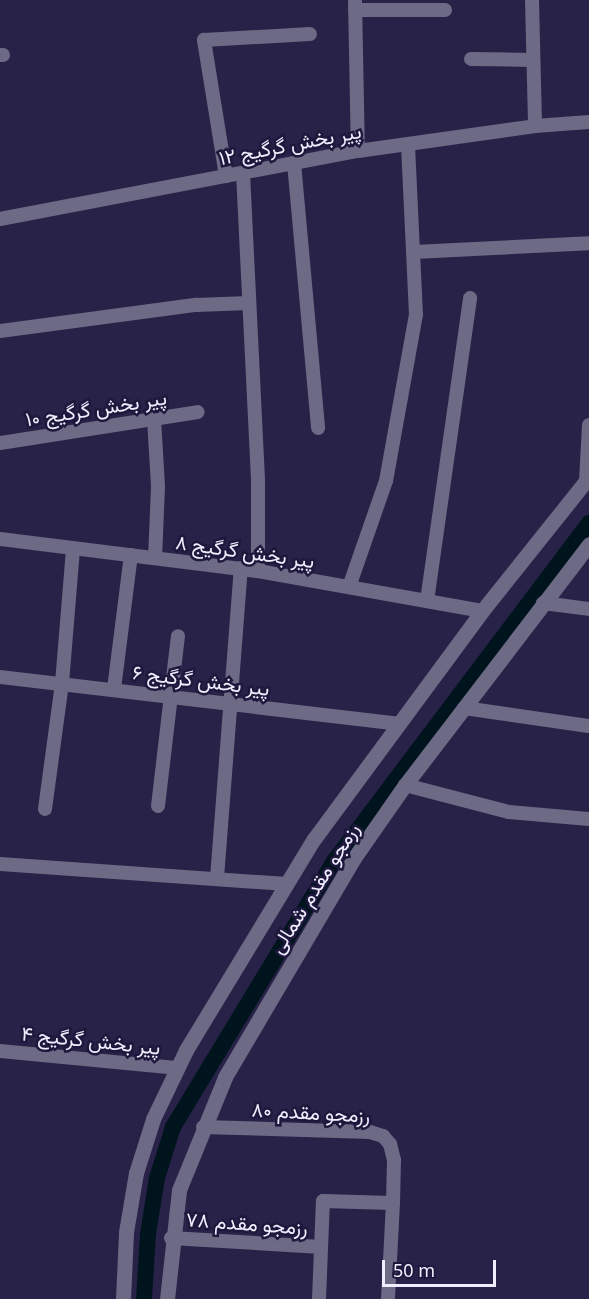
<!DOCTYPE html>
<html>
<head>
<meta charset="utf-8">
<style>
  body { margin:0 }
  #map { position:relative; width:589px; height:1299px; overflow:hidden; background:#292248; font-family:"Noto Sans",Vazirmatn,sans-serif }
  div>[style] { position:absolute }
  .canal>* { height:16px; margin:-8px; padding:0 8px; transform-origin:8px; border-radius:8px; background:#00141e }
  .minor>* { height:14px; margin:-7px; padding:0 7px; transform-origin:7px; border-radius:7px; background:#6c6a85 }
  .tertiary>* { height:15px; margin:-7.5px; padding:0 7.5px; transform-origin:7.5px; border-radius:7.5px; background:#6c6a85 }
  span { translate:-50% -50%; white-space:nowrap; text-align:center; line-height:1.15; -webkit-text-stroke:5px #1f183d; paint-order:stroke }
  .street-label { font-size:20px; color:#efeefe }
  .scale { position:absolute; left:382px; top:1260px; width:114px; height:27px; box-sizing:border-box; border:3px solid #efeefe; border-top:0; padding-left:8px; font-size:18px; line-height:21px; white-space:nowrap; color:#efeefe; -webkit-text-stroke:4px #1f183d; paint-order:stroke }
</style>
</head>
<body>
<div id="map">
  <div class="canal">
    <div style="left:144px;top:1299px;width:65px;rotate:-86.5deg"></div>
    <div style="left:148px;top:1234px;width:57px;rotate:-80.9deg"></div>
    <div style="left:157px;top:1178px;width:53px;rotate:-72.6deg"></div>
    <div style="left:173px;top:1127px;width:312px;rotate:-58.8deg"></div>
    <div style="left:335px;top:860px;width:422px;rotate:-53deg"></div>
  </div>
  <div class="minor">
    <div style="left:355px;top:0;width:151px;rotate:88.9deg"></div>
    <div style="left:532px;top:0;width:126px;rotate:88.6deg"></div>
    <div style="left:355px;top:10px;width:90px"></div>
    <div style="left:0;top:55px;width:3px"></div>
    <div style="left:471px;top:59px;width:61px;rotate:0.9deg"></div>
    <div style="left:294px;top:163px;width:266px;rotate:84.8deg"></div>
    <div style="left:243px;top:173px;width:307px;rotate:87.2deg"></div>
    <div style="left:258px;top:480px;width:91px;rotate:90deg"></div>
    <div style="left:226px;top:176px;width:138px;rotate:-99.2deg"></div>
    <div style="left:204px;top:40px;width:106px;rotate:-3.2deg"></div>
    <div style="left:0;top:219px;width:364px;rotate:-10.8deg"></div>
    <div style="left:358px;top:151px;width:179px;rotate:-8deg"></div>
    <div style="left:535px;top:126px;width:54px;rotate:-4.2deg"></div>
    <div style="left:414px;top:252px;width:175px;rotate:-2.9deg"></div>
    <div style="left:0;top:331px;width:198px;rotate:-7.6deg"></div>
    <div style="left:196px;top:305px;width:53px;rotate:-2.2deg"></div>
    <div style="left:154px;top:419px;width:68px;rotate:86.6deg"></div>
    <div style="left:158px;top:487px;width:71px;rotate:92.4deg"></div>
    <div style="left:0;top:443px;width:200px;rotate:-8.9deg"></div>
    <div style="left:586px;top:481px;width:56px;rotate:-86.9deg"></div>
    <div style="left:0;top:539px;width:260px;rotate:7.1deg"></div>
    <div style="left:258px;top:571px;width:228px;rotate:10.1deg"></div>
    <div style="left:349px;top:587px;width:112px;rotate:-70.8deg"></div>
    <div style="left:386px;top:481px;width:169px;rotate:-79.8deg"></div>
    <div style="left:416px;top:315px;width:171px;rotate:-92.7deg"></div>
    <div style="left:427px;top:601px;width:306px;rotate:-81.9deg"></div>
    <div style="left:543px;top:603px;width:46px;rotate:7.4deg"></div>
    <div style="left:0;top:677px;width:401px;rotate:6.7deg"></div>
    <div style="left:114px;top:689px;width:135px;rotate:-82.8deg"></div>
    <div style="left:464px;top:708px;width:126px;rotate:8.2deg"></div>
    <div style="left:405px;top:785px;width:107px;rotate:14.6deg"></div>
    <div style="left:509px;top:812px;width:80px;rotate:5deg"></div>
    <div style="left:158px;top:806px;width:171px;rotate:-83.3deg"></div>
    <div style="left:45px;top:809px;width:127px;rotate:-82.3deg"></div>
    <div style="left:62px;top:683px;width:135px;rotate:-85.3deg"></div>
    <div style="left:0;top:864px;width:288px;rotate:4deg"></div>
    <div style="left:217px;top:878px;width:311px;rotate:-85.6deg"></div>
    <div style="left:0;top:1051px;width:179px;rotate:5.5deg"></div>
    <div style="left:203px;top:1127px;width:167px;rotate:1.7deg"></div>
    <div style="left:370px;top:1132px;width:14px;rotate:17deg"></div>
    <div style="left:383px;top:1136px;width:11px;rotate:49deg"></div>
    <div style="left:390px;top:1144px;width:16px;rotate:76deg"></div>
    <div style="left:394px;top:1160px;width:43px;rotate:91.3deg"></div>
    <div style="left:171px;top:1238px;width:150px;rotate:3.4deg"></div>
    <div style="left:319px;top:1299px;width:98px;rotate:-87.7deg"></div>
    <div style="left:323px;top:1201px;width:70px;rotate:1.6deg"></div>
    <div style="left:393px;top:1203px;width:96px;rotate:93deg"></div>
  </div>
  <div class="tertiary">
    <div style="left:123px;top:1299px;width:67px;rotate:-87.4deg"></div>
    <div style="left:126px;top:1232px;width:60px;rotate:-80.4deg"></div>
    <div style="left:136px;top:1173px;width:57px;rotate:-72.5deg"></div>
    <div style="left:153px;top:1119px;width:76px;rotate:-64.4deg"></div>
    <div style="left:186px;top:1050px;width:247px;rotate:-58.8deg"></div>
    <div style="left:314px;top:839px;width:283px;rotate:-53.6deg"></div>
    <div style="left:482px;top:611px;width:171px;rotate:-51.4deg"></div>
    <div style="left:167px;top:1299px;width:110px;rotate:-83.7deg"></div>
    <div style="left:179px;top:1190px;width:122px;rotate:-67.8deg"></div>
    <div style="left:225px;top:1077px;width:254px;rotate:-59.5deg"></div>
    <div style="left:354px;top:858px;width:89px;rotate:-55.1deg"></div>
    <div style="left:405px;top:785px;width:303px;rotate:-52.6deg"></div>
  </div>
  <div class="street-label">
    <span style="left:290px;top:144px;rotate:-11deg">پیر بخش گرگیج ۱۲</span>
    <span style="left:96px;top:408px;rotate:-9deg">پیر بخش گرگیج ۱۰</span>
    <span style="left:245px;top:551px;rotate:8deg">پیر بخش گرگیج ۸</span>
    <span style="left:201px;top:680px;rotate:7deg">پیر بخش گرگیج ۶</span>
    <span style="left:314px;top:888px;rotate:-58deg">رزمجو مقدم شمالی</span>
    <span style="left:91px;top:1040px;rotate:6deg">پیر بخش گرگیج ۴</span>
    <span style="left:311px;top:1112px;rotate:3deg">رزمجو مقدم ۸۰</span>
    <span style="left:247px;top:1223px;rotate:4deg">رزمجو مقدم ۷۸</span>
  </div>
  <div class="scale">50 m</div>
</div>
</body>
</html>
